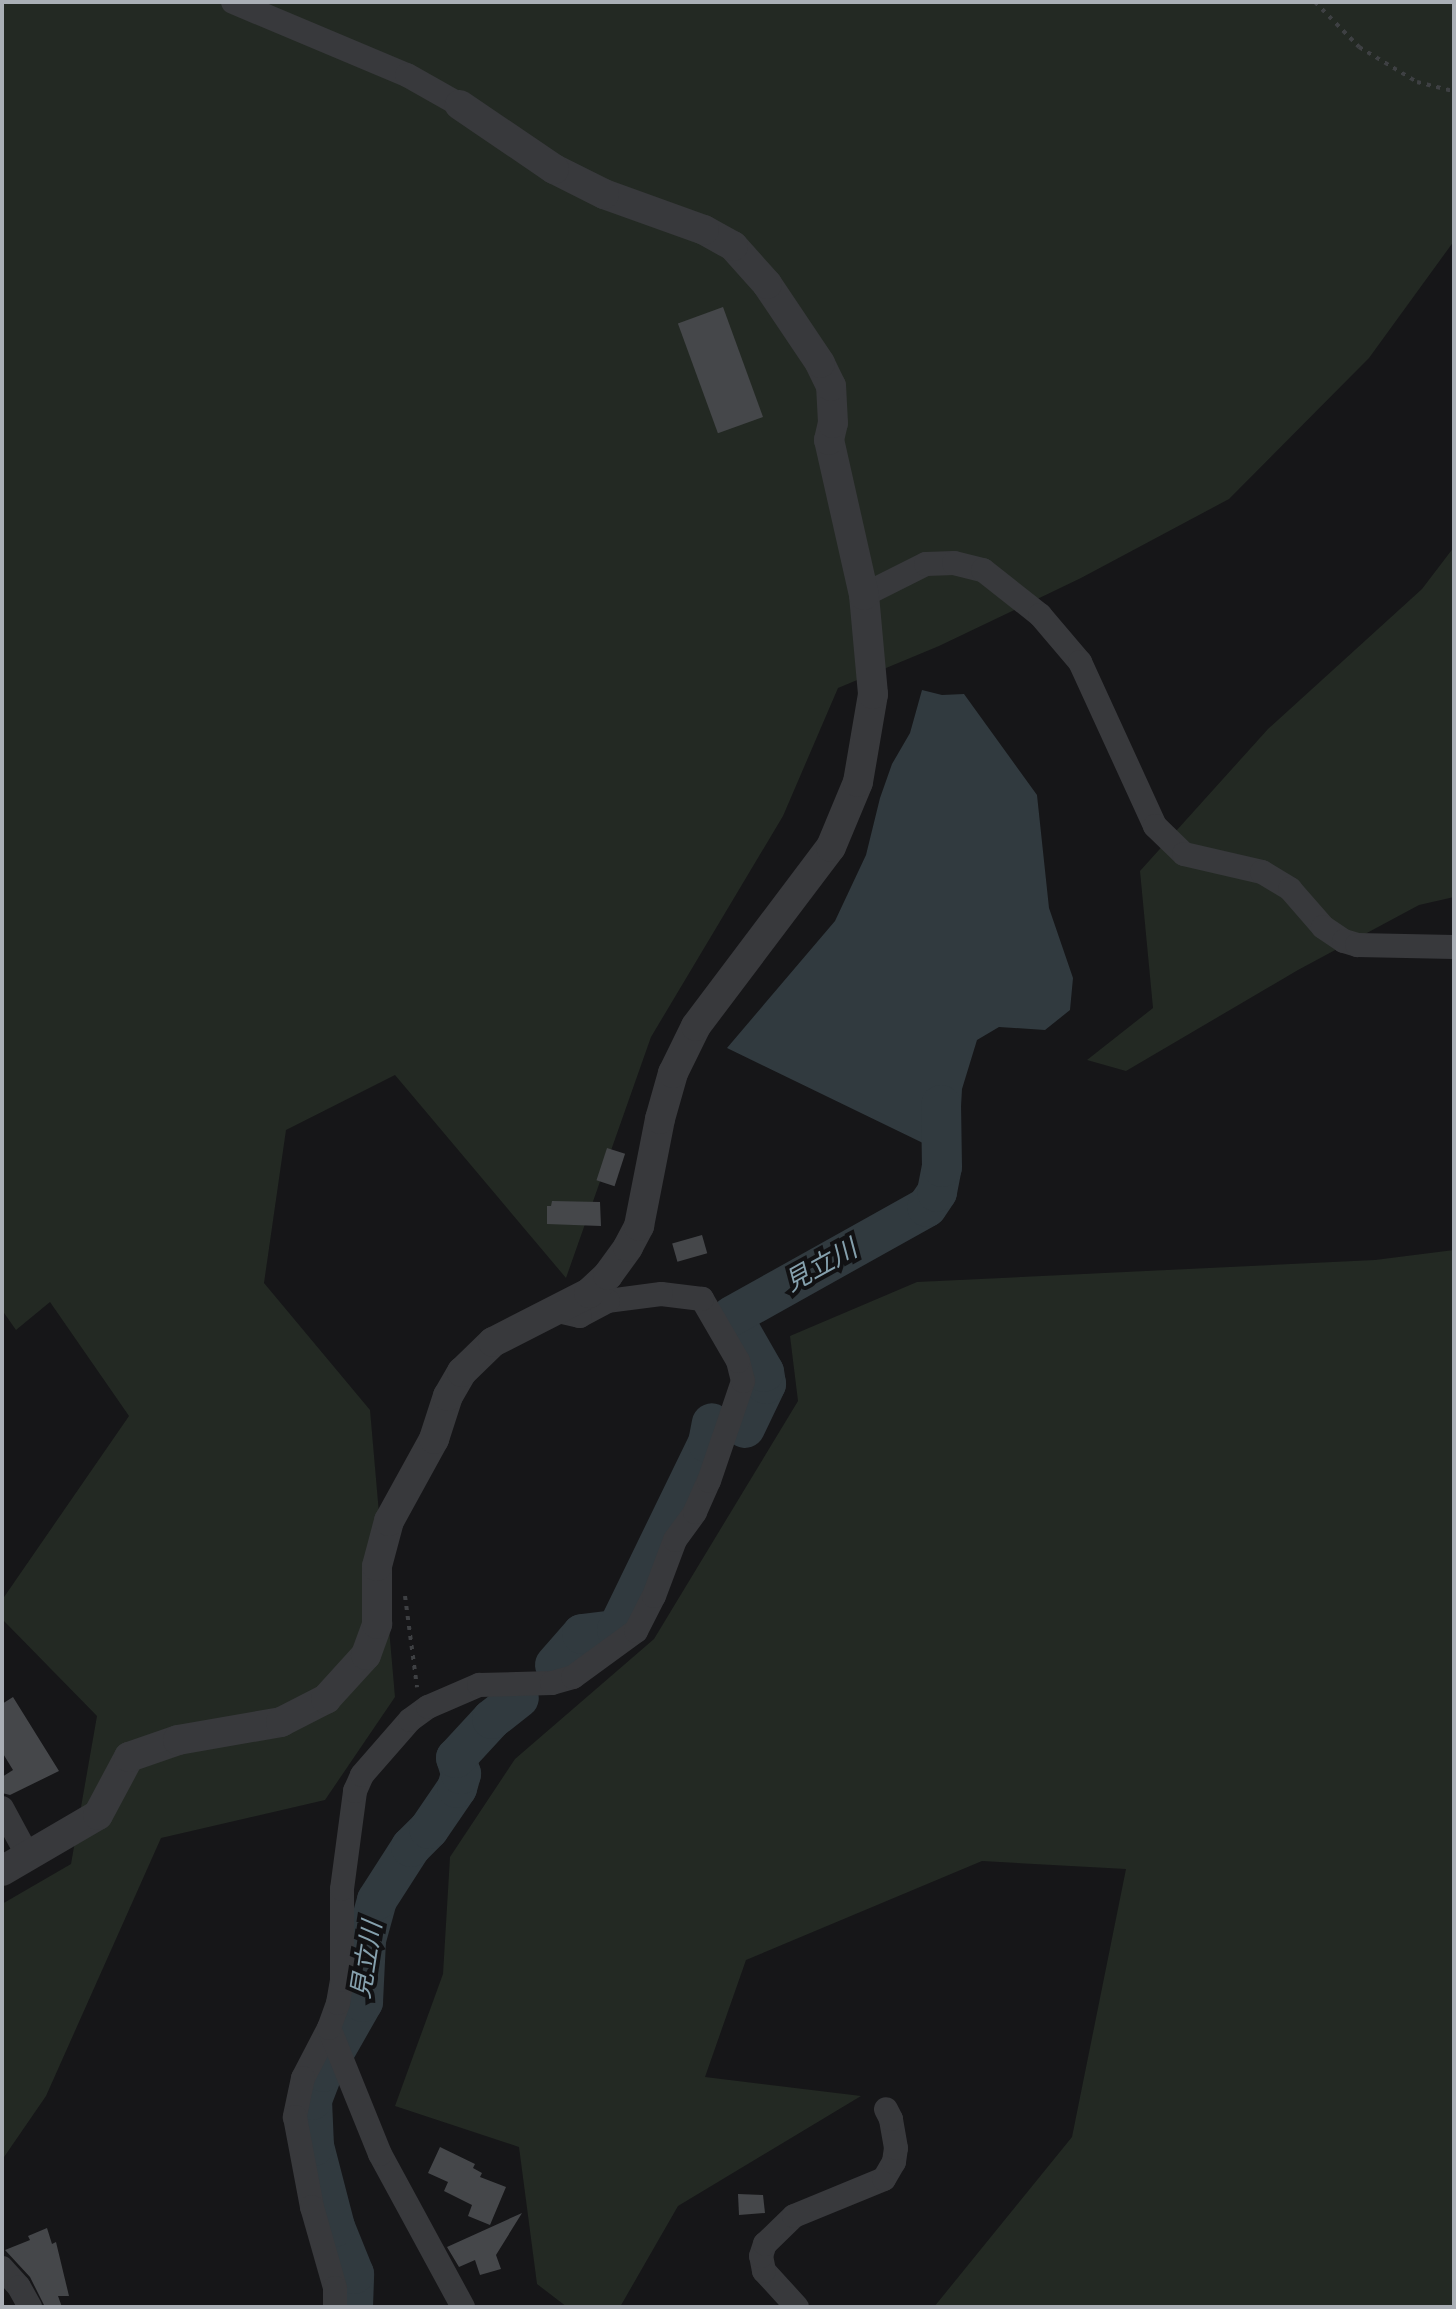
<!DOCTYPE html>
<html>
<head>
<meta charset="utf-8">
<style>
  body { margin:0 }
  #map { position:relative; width:1456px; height:2309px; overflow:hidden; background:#161618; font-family:Figtree,"Noto Sans JP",sans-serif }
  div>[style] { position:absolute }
  .green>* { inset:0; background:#232923 }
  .water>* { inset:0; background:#313a3f }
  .river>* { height:40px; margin:-20px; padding:0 20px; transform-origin:20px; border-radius:20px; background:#313a3f }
  .building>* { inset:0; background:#45474a; transform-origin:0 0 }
  .path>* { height:4px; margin-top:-2px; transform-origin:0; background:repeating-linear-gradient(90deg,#3e4043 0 4px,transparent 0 10px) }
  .minor>* { height:24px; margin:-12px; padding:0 12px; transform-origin:12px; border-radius:12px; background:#38393c }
  .tertiary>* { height:30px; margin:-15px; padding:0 15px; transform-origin:15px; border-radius:15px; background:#38393c }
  span { translate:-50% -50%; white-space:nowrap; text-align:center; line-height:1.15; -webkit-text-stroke:8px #111113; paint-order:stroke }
  .water-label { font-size:26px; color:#85a0ad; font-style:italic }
  .frame { position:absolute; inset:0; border:4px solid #aaafb6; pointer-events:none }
</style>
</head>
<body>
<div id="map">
  <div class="green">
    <div style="clip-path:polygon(2px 2px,1454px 2px,1454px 241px,1369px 358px,1229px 499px,1081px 578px,939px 646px,838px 688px,783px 816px,651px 1037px,566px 1278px,395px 1075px,286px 1130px,264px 1283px,370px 1410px,395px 1697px,325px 1800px,161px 1838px,46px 2096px,2px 2160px,2px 1904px,71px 1864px,97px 1716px,2px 1619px,2px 1600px,129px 1416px,50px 1302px,16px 1330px,2px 1310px)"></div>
    <div style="clip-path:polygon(1454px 547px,1454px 897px,1419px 905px,1298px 970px,1126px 1071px,1087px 1060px,1153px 1008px,1140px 871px,1268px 729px,1422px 589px)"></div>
    <div style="clip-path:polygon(1454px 1250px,1454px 2307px,934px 2307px,1072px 2137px,1126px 1869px,982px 1861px,746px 1960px,705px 2077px,861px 2096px,678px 2206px,620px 2307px,567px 2307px,537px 2284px,519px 2147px,395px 2106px,443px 1974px,450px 1857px,515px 1759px,654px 1639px,798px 1401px,790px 1336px,917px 1282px,1375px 1260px)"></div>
  </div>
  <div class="water">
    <div style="clip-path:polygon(922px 690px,942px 695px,964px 694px,1037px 795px,1049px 908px,1073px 978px,1070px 1010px,1045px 1030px,999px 1027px,977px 1040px,962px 1089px,958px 1160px,727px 1048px,835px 921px,866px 855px,880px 798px,892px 764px,910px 733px)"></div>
  </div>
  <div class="river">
    <div style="left:745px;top:1428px;width:49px;rotate:-64.5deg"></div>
    <div style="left:766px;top:1384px;width:12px;rotate:-99deg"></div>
    <div style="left:764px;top:1372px;width:64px;rotate:-119.7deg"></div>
    <div style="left:732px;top:1316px;width:223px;rotate:-29.2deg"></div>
    <div style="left:927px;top:1207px;width:18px;rotate:-56deg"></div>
    <div style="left:937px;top:1192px;width:25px;rotate:-79deg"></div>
    <div style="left:942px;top:1167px;width:62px;rotate:-90.9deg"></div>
    <div style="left:555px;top:1665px;width:41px;rotate:-48.9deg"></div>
    <div style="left:582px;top:1634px;width:35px;rotate:-7deg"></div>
    <div style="left:617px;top:1630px;width:208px;rotate:-64.1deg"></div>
    <div style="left:708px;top:1443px;width:20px;rotate:-79deg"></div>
    <div style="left:353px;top:2307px;width:33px;rotate:-88deg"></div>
    <div style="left:354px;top:2274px;width:51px;rotate:-112deg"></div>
    <div style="left:335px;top:2227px;width:84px;rotate:-104.5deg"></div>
    <div style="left:314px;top:2146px;width:46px;rotate:-92.5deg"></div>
    <div style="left:312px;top:2100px;width:30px;rotate:-69deg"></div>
    <div style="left:323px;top:2072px;width:81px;rotate:-60.3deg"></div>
    <div style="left:363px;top:2002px;width:62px;rotate:-87.2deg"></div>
    <div style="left:366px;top:1940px;width:41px;rotate:-74.6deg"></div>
    <div style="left:377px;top:1900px;width:63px;rotate:-57.3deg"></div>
    <div style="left:411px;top:1847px;width:25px;rotate:-45deg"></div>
    <div style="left:429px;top:1829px;width:50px;rotate:-55.7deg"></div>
    <div style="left:457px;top:1788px;width:15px;rotate:-74deg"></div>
    <div style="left:461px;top:1774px;width:17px;rotate:-107deg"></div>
    <div style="left:456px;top:1758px;width:53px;rotate:-47.3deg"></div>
    <div style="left:492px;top:1719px;width:34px;rotate:-38deg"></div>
  </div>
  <div class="building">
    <div style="left:723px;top:307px;width:117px;height:48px;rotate:70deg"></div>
    <div style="left:607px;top:1148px;width:19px;height:34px;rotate:18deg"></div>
    <div style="clip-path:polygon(552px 1201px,600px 1202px,601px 1226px,547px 1224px,547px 1206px,551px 1206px)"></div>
    <div style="left:702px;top:1235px;width:19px;height:31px;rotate:74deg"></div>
    <div style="clip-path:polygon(13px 1697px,59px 1771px,10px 1795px,2px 1793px,2px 1777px,13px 1770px,2px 1752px,2px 1704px)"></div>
    <div style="clip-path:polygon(440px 2147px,475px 2164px,473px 2168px,482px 2173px,480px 2177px,506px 2187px,490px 2225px,468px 2216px,472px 2205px,444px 2191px,448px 2182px,428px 2173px)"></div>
    <div style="clip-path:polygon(738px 2194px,763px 2195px,765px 2213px,739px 2215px)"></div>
    <div style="clip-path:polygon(522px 2213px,496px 2255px,501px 2269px,480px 2275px,475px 2260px,459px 2267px,447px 2247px)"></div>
    <div style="clip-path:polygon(47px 2228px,52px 2244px,56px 2242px,69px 2296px,58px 2296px,62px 2307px,45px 2307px,30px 2277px,5px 2250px,30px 2240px,28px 2236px)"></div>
  </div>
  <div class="path">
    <div style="left:1315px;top:2px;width:63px;rotate:45.6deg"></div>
    <div style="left:1359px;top:47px;width:68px;rotate:31.1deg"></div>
    <div style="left:1417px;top:82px;width:38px;rotate:14deg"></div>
    <div style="left:405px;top:1596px;width:92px;rotate:82.5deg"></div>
  </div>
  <div class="minor">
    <div style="left:233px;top:2px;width:189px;rotate:22.8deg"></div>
    <div style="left:407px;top:75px;width:61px;rotate:29.5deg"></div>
    <div style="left:864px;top:595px;width:69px;rotate:-26.6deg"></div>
    <div style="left:926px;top:564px;width:28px;rotate:-2deg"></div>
    <div style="left:954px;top:563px;width:30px;rotate:14deg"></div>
    <div style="left:983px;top:570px;width:73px;rotate:38.3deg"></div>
    <div style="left:1040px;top:615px;width:62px;rotate:49.6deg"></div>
    <div style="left:1080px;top:662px;width:180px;rotate:65.4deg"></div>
    <div style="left:1155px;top:826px;width:40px;rotate:44deg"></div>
    <div style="left:1184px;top:854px;width:80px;rotate:13deg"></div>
    <div style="left:1262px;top:872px;width:33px;rotate:31deg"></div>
    <div style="left:1290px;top:889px;width:50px;rotate:49deg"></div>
    <div style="left:1323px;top:927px;width:25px;rotate:34deg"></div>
    <div style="left:1344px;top:941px;width:14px;rotate:17deg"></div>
    <div style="left:1357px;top:945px;width:97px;rotate:1.2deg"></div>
    <div style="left:2px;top:1808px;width:55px;rotate:61.6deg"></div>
    <div style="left:329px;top:2028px;width:56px;rotate:117.5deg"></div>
    <div style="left:303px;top:2078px;width:40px;rotate:102deg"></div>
    <div style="left:295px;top:2117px;width:92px;rotate:79.3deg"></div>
    <div style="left:312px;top:2207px;width:84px;rotate:74.1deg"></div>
    <div style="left:335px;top:2288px;width:19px;rotate:90deg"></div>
    <div style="left:2px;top:2268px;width:25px;rotate:48deg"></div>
    <div style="left:19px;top:2287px;width:23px;rotate:61deg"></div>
    <div style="left:463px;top:2307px;width:174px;rotate:-118.5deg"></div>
    <div style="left:380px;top:2154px;width:136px;rotate:-112deg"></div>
    <div style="left:329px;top:2028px;width:27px;rotate:-70deg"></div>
    <div style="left:338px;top:2003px;width:23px;rotate:-80deg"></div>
    <div style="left:342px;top:1980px;width:91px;rotate:-90deg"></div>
    <div style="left:342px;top:1889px;width:99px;rotate:-82.4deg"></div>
    <div style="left:355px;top:1791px;width:17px;rotate:-66deg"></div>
    <div style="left:362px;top:1775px;width:73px;rotate:-48.9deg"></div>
    <div style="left:410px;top:1720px;width:22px;rotate:-36deg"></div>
    <div style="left:428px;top:1707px;width:56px;rotate:-23.3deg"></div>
    <div style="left:479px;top:1685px;width:73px;rotate:-1.6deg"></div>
    <div style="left:552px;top:1683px;width:22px;rotate:-16deg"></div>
    <div style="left:573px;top:1677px;width:78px;rotate:-36.1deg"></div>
    <div style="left:636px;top:1631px;width:39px;rotate:-63deg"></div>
    <div style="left:654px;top:1596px;width:60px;rotate:-69.4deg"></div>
    <div style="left:675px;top:1540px;width:34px;rotate:-54deg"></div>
    <div style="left:695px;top:1512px;width:34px;rotate:-66deg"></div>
    <div style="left:709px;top:1481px;width:106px;rotate:-71.2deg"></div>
    <div style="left:743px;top:1381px;width:21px;rotate:-104deg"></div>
    <div style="left:738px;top:1361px;width:72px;rotate:-120.1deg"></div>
    <div style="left:702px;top:1299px;width:41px;rotate:-173deg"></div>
    <div style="left:661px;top:1294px;width:53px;rotate:172.5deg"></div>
    <div style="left:608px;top:1301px;width:32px;rotate:152deg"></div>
    <div style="left:580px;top:1316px;width:28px;rotate:-167deg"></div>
    <div style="left:797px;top:2307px;width:49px;rotate:-132.5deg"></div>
    <div style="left:764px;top:2271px;width:15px;rotate:-101deg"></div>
    <div style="left:761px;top:2256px;width:13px;rotate:-72deg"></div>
    <div style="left:765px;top:2244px;width:40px;rotate:-44deg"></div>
    <div style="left:794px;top:2216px;width:97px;rotate:-22.3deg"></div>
    <div style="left:884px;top:2179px;width:20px;rotate:-60deg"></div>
    <div style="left:894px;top:2162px;width:14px;rotate:-82deg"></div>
    <div style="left:896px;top:2148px;width:29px;rotate:-100deg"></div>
    <div style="left:891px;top:2119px;width:11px;rotate:-117deg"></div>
  </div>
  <div class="tertiary">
    <div style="left:2px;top:1871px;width:111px;rotate:-30.3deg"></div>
    <div style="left:98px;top:1815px;width:66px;rotate:-61.9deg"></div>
    <div style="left:129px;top:1757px;width:52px;rotate:-19.1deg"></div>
    <div style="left:178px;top:1740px;width:105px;rotate:-9.9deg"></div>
    <div style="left:281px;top:1722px;width:51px;rotate:-27.1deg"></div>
    <div style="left:326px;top:1699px;width:59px;rotate:-47.7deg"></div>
    <div style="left:366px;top:1655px;width:33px;rotate:-70deg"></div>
    <div style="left:377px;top:1624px;width:58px;rotate:-90deg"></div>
    <div style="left:377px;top:1566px;width:47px;rotate:-75.1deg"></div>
    <div style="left:389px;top:1521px;width:94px;rotate:-61.2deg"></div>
    <div style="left:434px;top:1439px;width:45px;rotate:-72deg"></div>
    <div style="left:448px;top:1396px;width:28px;rotate:-60deg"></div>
    <div style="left:462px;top:1372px;width:43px;rotate:-44.1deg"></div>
    <div style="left:493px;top:1342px;width:108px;rotate:-27deg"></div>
    <div style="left:589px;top:1293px;width:26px;rotate:-43deg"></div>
    <div style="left:608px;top:1275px;width:34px;rotate:-54deg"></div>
    <div style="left:628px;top:1247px;width:24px;rotate:-62deg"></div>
    <div style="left:639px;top:1226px;width:109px;rotate:-78.9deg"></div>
    <div style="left:660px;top:1119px;width:48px;rotate:-74.2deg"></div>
    <div style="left:673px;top:1073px;width:52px;rotate:-63.9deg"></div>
    <div style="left:696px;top:1026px;width:224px;rotate:-53deg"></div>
    <div style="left:831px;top:847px;width:70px;rotate:-67.4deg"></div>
    <div style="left:858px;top:782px;width:89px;rotate:-80.3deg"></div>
    <div style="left:873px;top:694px;width:99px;rotate:-95.2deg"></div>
    <div style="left:864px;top:595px;width:159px;rotate:-102.7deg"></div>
    <div style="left:829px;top:440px;width:17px;rotate:-77deg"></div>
    <div style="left:833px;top:423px;width:37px;rotate:-93deg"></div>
    <div style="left:831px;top:386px;width:25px;rotate:-116deg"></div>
    <div style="left:820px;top:363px;width:95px;rotate:-123.9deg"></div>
    <div style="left:767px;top:284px;width:51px;rotate:-131.8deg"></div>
    <div style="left:733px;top:246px;width:33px;rotate:-151deg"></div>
    <div style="left:704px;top:230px;width:106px;rotate:-160.2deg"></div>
    <div style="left:604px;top:194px;width:56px;rotate:-153.4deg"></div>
    <div style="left:554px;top:169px;width:114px;rotate:-145.8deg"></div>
  </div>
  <div class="water-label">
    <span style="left:821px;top:1266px;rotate:-29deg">見立川</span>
    <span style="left:367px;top:1960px;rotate:-81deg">見立川</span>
  </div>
  <div class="frame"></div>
</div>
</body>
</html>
